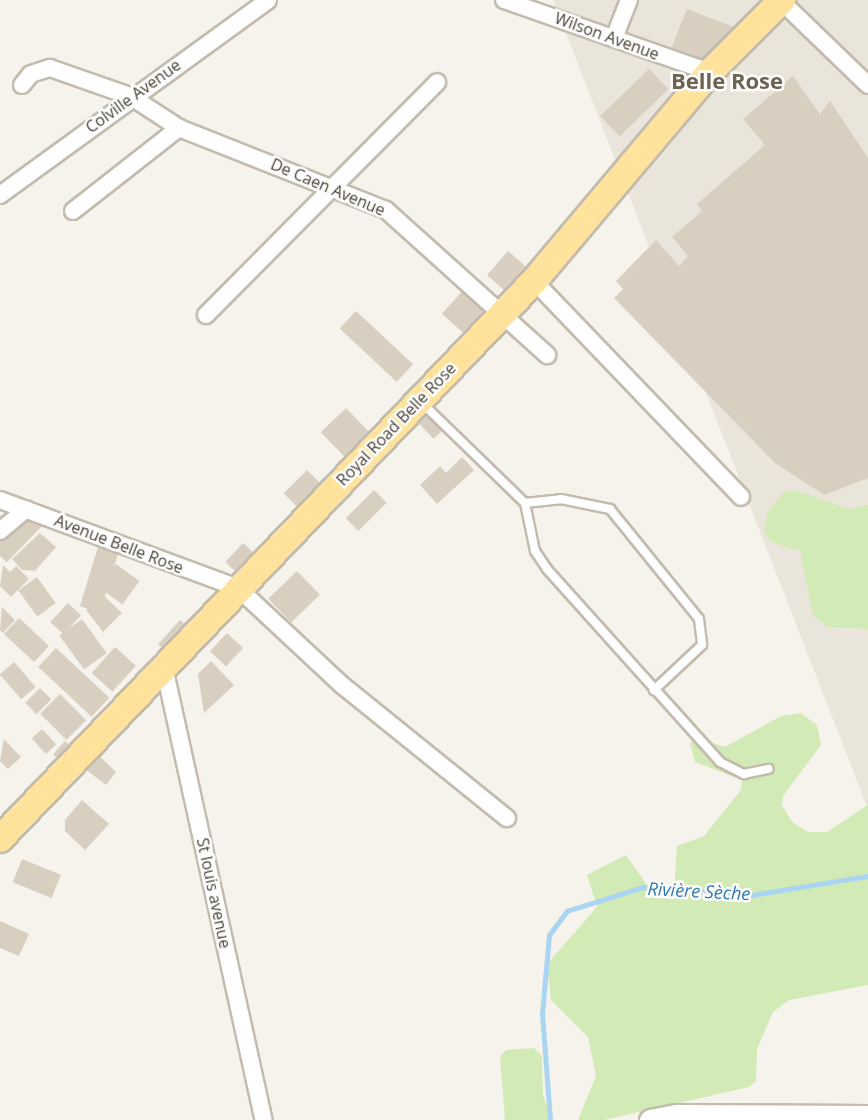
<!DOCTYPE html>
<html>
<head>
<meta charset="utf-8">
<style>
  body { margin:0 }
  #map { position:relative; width:868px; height:1120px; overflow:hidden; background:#f6f3ec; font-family:"Open Sans",sans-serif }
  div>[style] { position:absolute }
  .residential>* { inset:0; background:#eae5da }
  .green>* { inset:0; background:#d2eab5 }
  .stream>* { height:4.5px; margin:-2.25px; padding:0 2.25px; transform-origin:2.25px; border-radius:2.25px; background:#a9d4f2 }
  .building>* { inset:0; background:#d8cfc1; transform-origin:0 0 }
  .roads { filter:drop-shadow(2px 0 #c2bbae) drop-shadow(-2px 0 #c2bbae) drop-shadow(0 2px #c2bbae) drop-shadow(0 -2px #c2bbae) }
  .service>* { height:8px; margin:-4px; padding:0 4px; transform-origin:4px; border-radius:4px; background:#fff }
  .minor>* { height:16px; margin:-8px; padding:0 8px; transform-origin:8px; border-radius:8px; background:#fff }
  .tertiary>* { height:21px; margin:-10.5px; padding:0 10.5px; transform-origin:10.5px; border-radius:10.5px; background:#fff }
  .primary>* { height:26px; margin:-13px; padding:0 13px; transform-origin:13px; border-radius:13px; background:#ffe39c }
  span { translate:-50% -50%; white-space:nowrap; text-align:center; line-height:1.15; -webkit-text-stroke:5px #fff; paint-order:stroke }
  .street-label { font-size:16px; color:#4b4439 }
  .water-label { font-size:18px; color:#2e7ab2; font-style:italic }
  .district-label { font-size:22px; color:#6e6250; font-weight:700 }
</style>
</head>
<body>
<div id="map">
  <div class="residential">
    <div style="clip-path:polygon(553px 0,868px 0,868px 809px)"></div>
  </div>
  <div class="green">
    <div style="clip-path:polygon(793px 490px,849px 509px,868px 505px,868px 629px,828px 627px,813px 615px,800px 551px,771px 542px,765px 533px,767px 513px,784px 492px)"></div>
    <div style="clip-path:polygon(801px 713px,817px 725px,821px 745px,783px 796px,782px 805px,792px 822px,808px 832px,827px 832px,868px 805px,868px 985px,789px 1000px,773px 1012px,757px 1049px,756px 1081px,749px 1087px,604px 1120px,578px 1120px,596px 1076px,588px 1037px,551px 1000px,547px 964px,597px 907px,587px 875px,626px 855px,656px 898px,674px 893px,677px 846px,704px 836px,741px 790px,742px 780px,695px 762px,690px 743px,697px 738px,725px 747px,781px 716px)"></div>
    <div style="clip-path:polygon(534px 1048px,542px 1056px,543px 1095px,552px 1120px,505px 1120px,500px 1057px,506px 1050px)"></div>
  </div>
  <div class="stream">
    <div style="left:550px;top:1120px;width:106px;rotate:-94.3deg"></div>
    <div style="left:542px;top:1014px;width:79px;rotate:-84.9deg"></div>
    <div style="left:549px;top:935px;width:30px;rotate:-53deg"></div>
    <div style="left:567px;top:911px;width:80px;rotate:-17.5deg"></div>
    <div style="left:643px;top:887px;width:109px;rotate:4.2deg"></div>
    <div style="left:752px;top:895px;width:118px;rotate:-9.3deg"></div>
  </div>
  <div class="building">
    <div style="clip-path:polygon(687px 9px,744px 31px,711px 65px,671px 49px)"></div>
    <div style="left:649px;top:69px;width:28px;height:68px;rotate:46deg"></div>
    <div style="clip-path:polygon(793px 76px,820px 114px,830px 101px,868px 158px,868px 478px,824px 495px,775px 463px,614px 298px,623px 289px,616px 281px,656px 240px,679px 266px,688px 256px,672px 237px,702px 211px,697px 204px,765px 145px,743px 119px)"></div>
    <div style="left:508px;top:251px;width:32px;height:32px;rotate:41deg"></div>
    <div style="left:466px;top:287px;width:39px;height:36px;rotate:42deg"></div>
    <div style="left:356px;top:311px;width:78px;height:24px;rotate:43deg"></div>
    <div style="left:346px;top:408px;width:39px;height:35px;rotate:46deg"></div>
    <div style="left:428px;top:414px;width:22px;height:13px;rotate:47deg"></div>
    <div style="clip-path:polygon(462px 457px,474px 470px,437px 504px,420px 485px,440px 466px,446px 473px)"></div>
    <div style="left:307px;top:470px;width:28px;height:33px;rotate:45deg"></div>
    <div style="left:374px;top:490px;width:18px;height:40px;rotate:45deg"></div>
    <div style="clip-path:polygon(22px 520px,44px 524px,7px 562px,0 556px,0 540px)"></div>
    <div style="clip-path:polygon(40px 533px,56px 547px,35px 571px,22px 570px,12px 559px)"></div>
    <div style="left:243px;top:543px;width:16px;height:26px;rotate:43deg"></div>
    <div style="left:98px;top:547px;width:21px;height:62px;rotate:17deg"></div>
    <div style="left:116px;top:564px;width:29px;height:29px;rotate:36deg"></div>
    <div style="clip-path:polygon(3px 565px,10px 572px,16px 566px,29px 579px,11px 597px,0 586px)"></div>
    <div style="left:297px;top:571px;width:33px;height:40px;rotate:46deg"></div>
    <div style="left:37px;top:577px;width:32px;height:23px;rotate:54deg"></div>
    <div style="clip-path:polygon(102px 594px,122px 613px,103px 632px,86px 610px)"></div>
    <div style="left:68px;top:603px;width:18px;height:26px;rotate:43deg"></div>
    <div style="clip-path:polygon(2px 607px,15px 620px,3px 633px,0 630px)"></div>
    <div style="left:19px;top:618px;width:41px;height:22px;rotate:43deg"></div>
    <div style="left:82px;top:619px;width:42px;height:28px;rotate:54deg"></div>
    <div style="left:180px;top:620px;width:15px;height:33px;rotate:42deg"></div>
    <div style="left:227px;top:633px;width:22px;height:25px;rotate:43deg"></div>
    <div style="left:115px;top:647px;width:28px;height:35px;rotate:42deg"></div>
    <div style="left:56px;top:648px;width:73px;height:26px;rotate:43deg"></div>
    <div style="clip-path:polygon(211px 661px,234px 685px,204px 713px,198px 674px)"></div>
    <div style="left:14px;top:662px;width:33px;height:19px;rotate:49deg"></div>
    <div style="left:40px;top:688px;width:16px;height:21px;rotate:45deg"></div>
    <div style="left:60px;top:694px;width:37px;height:28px;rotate:45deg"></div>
    <div style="left:42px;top:729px;width:21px;height:14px;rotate:47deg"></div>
    <div style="clip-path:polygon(4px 739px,21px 757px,8px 769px,0 761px)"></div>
    <div style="left:65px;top:741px;width:13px;height:18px;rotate:42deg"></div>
    <div style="clip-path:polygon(94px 751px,116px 772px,106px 785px,81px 766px)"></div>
    <div style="clip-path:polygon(82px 800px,109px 824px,85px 850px,65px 831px,65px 820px)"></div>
    <div style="left:22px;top:859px;width:42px;height:25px;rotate:22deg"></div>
    <div style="clip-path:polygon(0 921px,29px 934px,19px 956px,0 948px)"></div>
  </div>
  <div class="roads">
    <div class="service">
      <div style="left:422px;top:403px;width:144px;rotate:44.2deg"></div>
      <div style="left:525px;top:503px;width:49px;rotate:78.2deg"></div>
      <div style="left:535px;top:551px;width:22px;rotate:56deg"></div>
      <div style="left:547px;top:569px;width:259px;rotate:48.1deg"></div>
      <div style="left:720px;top:762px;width:27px;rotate:27deg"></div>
      <div style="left:744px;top:774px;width:25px;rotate:-12deg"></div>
      <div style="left:525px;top:503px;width:36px;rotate:-6deg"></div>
      <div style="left:561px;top:499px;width:50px;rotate:11.5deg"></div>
      <div style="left:610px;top:509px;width:141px;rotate:51deg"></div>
      <div style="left:699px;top:619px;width:26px;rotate:83deg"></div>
      <div style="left:702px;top:645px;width:66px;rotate:136.8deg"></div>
    </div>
    <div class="minor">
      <div style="left:504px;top:0;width:218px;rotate:19.3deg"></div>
      <div style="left:781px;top:1px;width:121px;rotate:44deg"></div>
      <div style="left:614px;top:38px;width:41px;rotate:-68.5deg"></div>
      <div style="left:22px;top:85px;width:14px;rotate:-51deg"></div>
      <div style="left:31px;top:74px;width:20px;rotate:-18deg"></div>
      <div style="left:50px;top:68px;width:85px;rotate:19.3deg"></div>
      <div style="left:130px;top:96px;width:59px;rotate:33.1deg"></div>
      <div style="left:179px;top:128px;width:223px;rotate:21.6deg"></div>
      <div style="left:386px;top:210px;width:217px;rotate:42deg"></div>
      <div style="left:0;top:195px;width:331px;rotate:-36deg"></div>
      <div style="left:73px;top:211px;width:135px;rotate:-38.1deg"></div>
      <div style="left:534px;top:281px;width:299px;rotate:46.2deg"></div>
      <div style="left:206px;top:315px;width:328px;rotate:-45.2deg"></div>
      <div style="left:0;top:500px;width:254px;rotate:20.3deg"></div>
      <div style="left:238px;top:588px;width:142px;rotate:43deg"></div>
      <div style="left:342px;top:685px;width:212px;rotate:38.9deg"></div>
      <div style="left:0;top:531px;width:34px;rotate:-40deg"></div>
      <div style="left:164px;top:667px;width:464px;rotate:77.6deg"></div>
    </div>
    <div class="tertiary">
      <div style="left:650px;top:1120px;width:26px;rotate:-11deg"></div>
      <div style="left:676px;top:1115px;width:192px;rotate:0.3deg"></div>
    </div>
    <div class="primary">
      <div style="left:0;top:839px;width:772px;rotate:-46.26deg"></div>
      <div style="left:534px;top:281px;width:273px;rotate:-49.9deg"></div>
      <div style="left:710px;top:72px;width:102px;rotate:-45deg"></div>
    </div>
  </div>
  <div class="street-label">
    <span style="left:607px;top:36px;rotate:20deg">Wilson Avenue</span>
    <span style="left:133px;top:96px;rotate:-36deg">Colville Avenue</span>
    <span style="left:328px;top:187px;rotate:23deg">De Caen Avenue</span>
    <span style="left:396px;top:424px;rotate:-46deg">Royal Road Belle Rose</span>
    <span style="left:119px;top:544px;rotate:21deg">Avenue Belle Rose</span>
    <span style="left:214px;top:893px;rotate:78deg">St louis avenue</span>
  </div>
  <div class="water-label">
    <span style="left:699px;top:891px;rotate:3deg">Rivière Sèche</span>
  </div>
  <div class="district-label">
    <span style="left:727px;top:81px">Belle Rose</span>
  </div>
</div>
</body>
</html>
